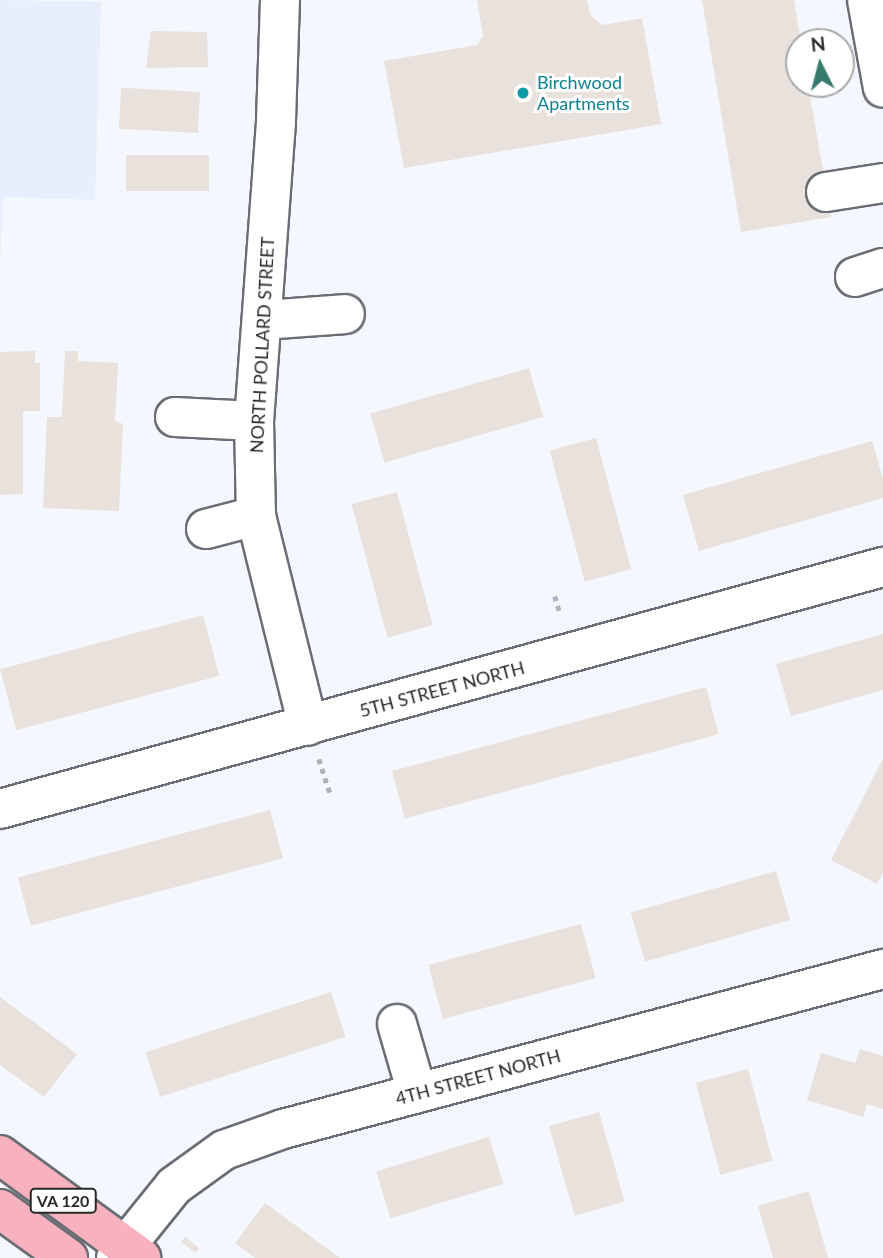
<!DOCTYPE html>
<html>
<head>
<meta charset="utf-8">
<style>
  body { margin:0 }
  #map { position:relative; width:883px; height:1258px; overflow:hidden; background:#f4f7fe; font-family:Lato,sans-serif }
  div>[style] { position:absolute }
  .built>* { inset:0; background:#e7eefc }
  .building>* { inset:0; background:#e8e1dc; transform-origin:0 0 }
  .path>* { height:4.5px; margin-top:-2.25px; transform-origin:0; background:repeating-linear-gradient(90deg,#b0b2b8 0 5px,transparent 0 10px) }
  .roads { filter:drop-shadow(2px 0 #6a6d73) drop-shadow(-2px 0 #6a6d73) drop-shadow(0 2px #6a6d73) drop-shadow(0 -2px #6a6d73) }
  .minor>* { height:38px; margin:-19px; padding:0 19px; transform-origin:19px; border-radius:19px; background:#fff }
  .major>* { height:38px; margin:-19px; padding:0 19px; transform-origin:19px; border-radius:19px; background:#f7b1bf }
  .dots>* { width:19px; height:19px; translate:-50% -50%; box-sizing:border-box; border:4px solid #fff; border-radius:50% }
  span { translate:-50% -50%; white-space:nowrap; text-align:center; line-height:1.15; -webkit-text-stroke:6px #fff; paint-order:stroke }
  .shield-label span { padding:2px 5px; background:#fff; border:2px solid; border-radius:5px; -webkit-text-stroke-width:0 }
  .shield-label { font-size:16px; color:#26282a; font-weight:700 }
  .culture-label { font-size:18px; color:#0d838f }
  .left { translate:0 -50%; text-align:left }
  .street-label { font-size:18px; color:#26282a }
  .north { position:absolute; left:785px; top:28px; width:70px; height:70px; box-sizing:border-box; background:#fff; border:2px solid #a8a9aa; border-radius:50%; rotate:354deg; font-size:19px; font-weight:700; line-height:28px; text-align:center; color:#26282a }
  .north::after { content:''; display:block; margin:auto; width:24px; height:32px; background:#377a6c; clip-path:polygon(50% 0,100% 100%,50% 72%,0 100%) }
</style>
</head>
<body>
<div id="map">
  <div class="built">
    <div style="clip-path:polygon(0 0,101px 2px,95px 200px,3px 197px,0 270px)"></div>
  </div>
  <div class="building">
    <div style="clip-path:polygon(477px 0,587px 0,590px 15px,603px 25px,642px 18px,661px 124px,404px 168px,384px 61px,477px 45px,483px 36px)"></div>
    <div style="clip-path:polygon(702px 0,794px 0,801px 42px,799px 84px,808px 84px,831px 217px,741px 232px)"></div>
    <div style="clip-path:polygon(151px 31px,207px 32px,208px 67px,146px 68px)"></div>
    <div style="left:200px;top:92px;width:41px;height:79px;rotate:93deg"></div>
    <div style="left:126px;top:155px;width:83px;height:36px"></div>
    <div style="clip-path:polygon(35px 351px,35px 363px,40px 363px,40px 411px,23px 411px,23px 494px,0 495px,0 352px)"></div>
    <div style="clip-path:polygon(65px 351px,78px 351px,78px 361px,118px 363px,115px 421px,123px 424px,119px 511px,43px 508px,47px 417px,62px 417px)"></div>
    <div style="left:529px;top:368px;width:51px;height:165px;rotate:74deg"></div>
    <div style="left:596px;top:438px;width:136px;height:48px;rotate:75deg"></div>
    <div style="clip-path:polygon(872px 441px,883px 479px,883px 498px,699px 551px,683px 495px)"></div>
    <div style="left:397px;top:492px;width:138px;height:47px;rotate:75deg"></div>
    <div style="left:203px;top:615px;width:63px;height:210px;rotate:75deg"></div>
    <div style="clip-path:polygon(883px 634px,883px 690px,791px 716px,776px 664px)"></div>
    <div style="left:706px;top:687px;width:49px;height:325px;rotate:75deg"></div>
    <div style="clip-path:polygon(883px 759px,883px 872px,877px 884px,831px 860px)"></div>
    <div style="left:270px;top:810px;width:50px;height:261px;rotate:75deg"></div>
    <div style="left:776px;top:871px;width:51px;height:151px;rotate:74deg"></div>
    <div style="left:581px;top:924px;width:56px;height:158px;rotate:75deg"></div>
    <div style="left:331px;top:992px;width:47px;height:195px;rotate:72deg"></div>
    <div style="clip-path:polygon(0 997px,77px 1054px,44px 1097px,0 1065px)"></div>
    <div style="clip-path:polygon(860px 1049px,883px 1056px,883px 1109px,867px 1104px,863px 1117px,807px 1100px,821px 1053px,855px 1063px)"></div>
    <div style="left:748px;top:1069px;width:95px;height:54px;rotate:75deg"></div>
    <div style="left:599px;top:1112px;width:93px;height:52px;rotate:74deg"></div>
    <div style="left:489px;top:1137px;width:49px;height:118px;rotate:73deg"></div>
    <div style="clip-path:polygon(809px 1191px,828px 1258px,773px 1258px,758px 1206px)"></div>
    <div style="clip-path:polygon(265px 1203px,321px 1244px,340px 1258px,255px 1258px,235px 1243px)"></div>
    <div style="left:185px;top:1237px;width:18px;height:6px;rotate:38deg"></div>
  </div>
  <div class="path">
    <div style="left:555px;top:596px;width:18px;rotate:74deg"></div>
    <div style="left:319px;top:759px;width:38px;rotate:72deg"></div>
  </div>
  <div class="roads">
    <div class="minor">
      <div style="left:280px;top:0;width:122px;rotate:91.9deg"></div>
      <div style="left:276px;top:122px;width:300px;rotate:94.2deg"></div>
      <div style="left:254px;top:421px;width:95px;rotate:88.8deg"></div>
      <div style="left:256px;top:516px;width:216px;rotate:76.1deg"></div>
      <div style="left:867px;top:0;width:89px;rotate:79.7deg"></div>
      <div style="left:826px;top:192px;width:58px;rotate:-9deg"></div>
      <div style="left:855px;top:277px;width:29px;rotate:-18deg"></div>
      <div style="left:264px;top:320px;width:81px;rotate:-4.2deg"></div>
      <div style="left:175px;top:417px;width:79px;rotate:2.9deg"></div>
      <div style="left:206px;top:529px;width:52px;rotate:-14.6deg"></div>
      <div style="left:0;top:809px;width:916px;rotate:-15.33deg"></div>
      <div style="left:397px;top:1024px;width:72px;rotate:73.8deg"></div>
      <div style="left:116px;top:1258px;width:92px;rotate:-51.1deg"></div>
      <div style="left:174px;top:1186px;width:62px;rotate:-35.8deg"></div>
      <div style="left:224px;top:1150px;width:63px;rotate:-19.6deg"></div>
      <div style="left:283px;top:1129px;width:621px;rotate:-14.93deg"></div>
    </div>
    <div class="major">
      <div style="left:0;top:1155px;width:175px;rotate:36.1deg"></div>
      <div style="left:0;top:1209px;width:84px;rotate:35.8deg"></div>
    </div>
  </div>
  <div class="dots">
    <div style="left:523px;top:93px;background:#0f9aa8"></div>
  </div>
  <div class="shield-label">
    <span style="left:63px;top:1201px">VA 120</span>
  </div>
  <div class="culture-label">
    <span class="left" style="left:537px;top:93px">Birchwood<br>Apartments</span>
  </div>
  <div class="street-label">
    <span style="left:262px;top:345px;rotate:-87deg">NORTH POLLARD STREET</span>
    <span style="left:442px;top:689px;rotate:-15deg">5TH STREET NORTH</span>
    <span style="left:478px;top:1077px;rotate:-15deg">4TH STREET NORTH</span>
  </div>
  <div class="north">N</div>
</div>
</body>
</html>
